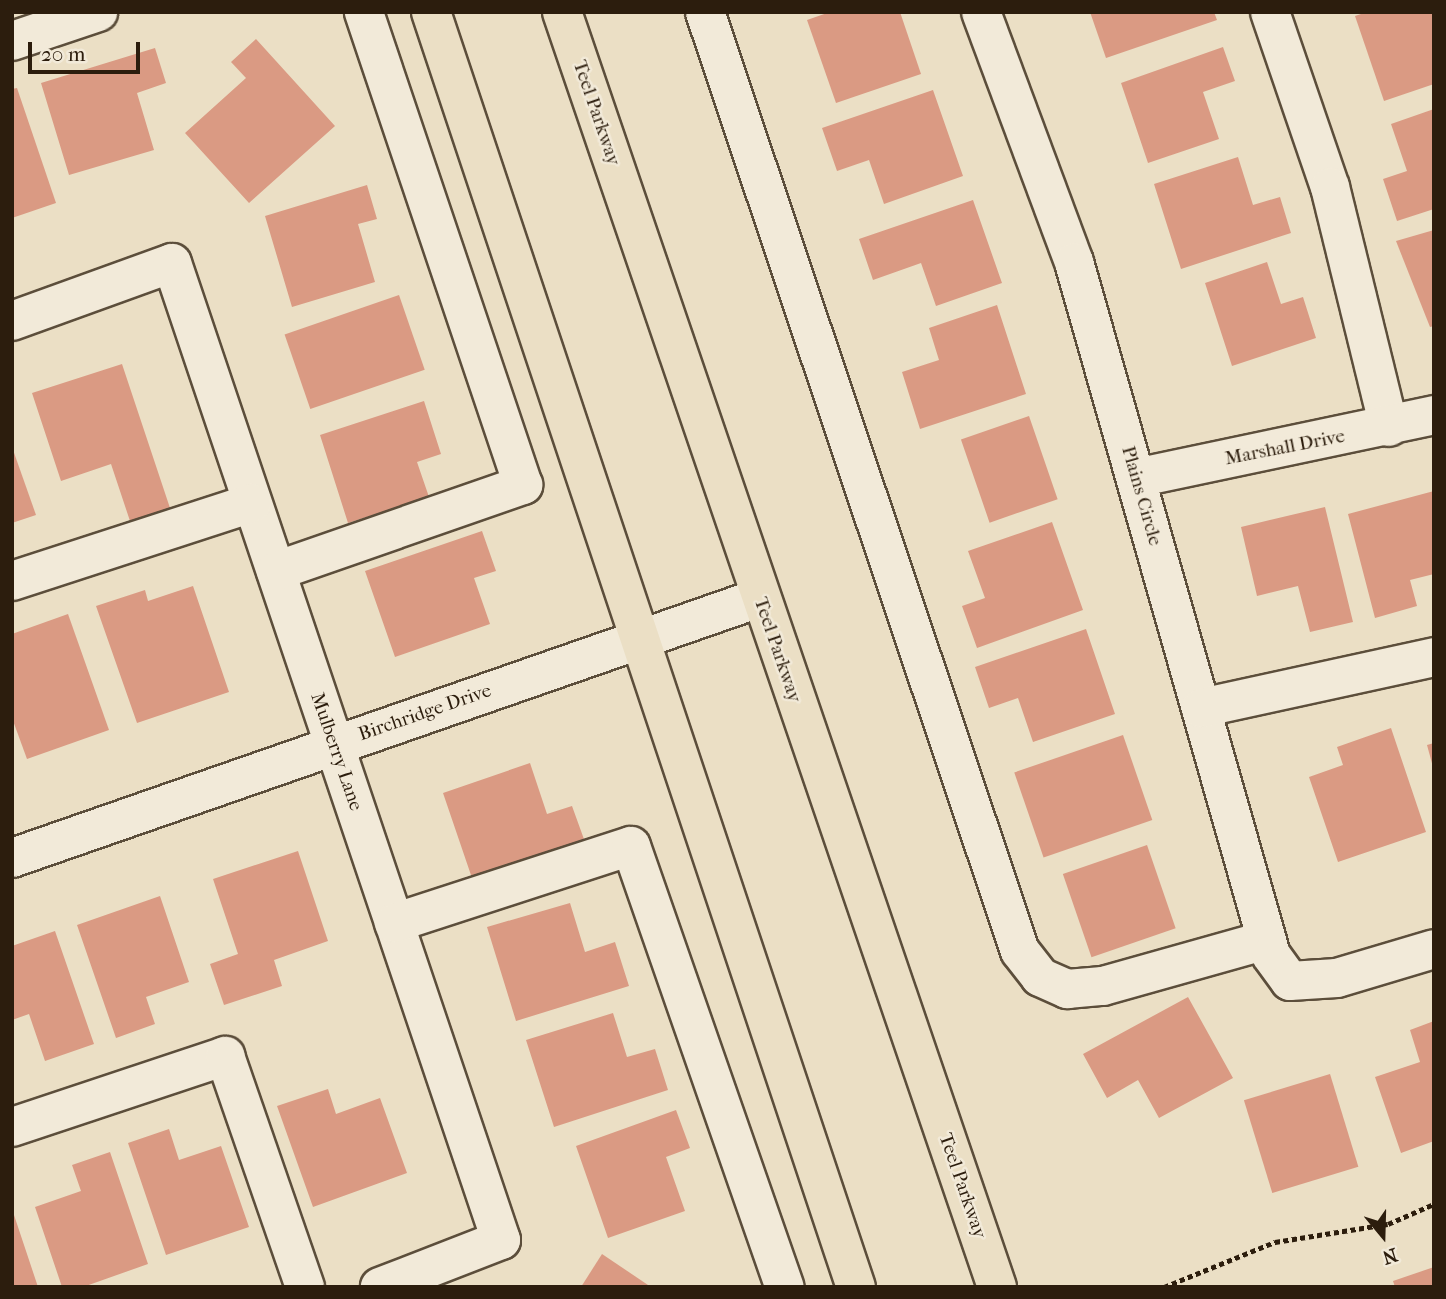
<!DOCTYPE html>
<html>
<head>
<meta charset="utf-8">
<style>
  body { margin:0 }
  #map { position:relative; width:1446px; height:1299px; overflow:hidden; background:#ebdfc5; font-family:"IM FELL French Canon",serif }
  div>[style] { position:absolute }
  .building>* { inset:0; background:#da9a83; transform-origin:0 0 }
  .path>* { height:4.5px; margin-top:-2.25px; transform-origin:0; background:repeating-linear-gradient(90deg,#2c1d0d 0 5px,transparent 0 8.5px) }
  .roads { filter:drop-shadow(2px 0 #5c4e3b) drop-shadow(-2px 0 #5c4e3b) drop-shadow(0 2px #5c4e3b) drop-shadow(0 -2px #5c4e3b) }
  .minor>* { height:38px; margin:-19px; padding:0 19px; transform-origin:19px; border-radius:19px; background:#f2ead9 }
  .major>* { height:38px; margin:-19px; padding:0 19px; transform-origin:19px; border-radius:19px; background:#ebdfc5 }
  span { translate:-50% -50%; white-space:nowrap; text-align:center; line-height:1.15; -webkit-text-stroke:5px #f2ead9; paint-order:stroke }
  .street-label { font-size:19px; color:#2c1d0d }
  .frame { position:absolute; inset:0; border:14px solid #2c1d0d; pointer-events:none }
  .north { position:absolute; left:1348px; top:1201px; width:70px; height:70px; -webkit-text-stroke:5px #f2ead9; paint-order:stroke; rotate:161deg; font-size:19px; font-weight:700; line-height:28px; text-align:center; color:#2c1d0d }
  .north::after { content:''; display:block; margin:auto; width:24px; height:32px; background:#2c1d0d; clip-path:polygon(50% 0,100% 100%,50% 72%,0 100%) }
  .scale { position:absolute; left:28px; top:42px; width:112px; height:32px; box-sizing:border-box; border:4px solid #2c1d0d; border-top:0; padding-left:9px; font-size:21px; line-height:24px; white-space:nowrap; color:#2c1d0d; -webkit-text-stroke:5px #f2ead9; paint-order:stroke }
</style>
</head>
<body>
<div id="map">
  <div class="building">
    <div style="clip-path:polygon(830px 12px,900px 12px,921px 74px,836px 103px,807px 20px)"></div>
    <div style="clip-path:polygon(1090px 12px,1214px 12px,1217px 20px,1106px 58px)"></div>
    <div style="clip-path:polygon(1367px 12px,1434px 12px,1434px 84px,1384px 101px,1355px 16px)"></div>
    <div style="clip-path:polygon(256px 39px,335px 126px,249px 203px,185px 133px,246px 78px,231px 62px)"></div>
    <div style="clip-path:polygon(1223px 47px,1235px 81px,1203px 92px,1219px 139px,1148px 163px,1121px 83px)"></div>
    <div style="clip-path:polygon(155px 48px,166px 83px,137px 93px,154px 150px,69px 175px,41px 83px)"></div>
    <div style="clip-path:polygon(17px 88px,56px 203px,12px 218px,12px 89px)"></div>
    <div style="clip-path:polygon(933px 90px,963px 176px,884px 204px,869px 160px,837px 171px,822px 128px)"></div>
    <div style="clip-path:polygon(1434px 109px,1434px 209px,1397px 221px,1383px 179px,1407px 171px,1391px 124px)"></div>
    <div style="clip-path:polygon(1238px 157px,1253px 205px,1280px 197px,1291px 233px,1181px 269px,1154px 184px)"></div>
    <div style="clip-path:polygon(367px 185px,377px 219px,358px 224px,375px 282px,292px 307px,265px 216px)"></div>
    <div style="clip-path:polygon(973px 200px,1002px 283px,936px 306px,921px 263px,873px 280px,859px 239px)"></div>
    <div style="clip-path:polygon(1434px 230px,1434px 326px,1430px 327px,1396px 241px)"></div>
    <div style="clip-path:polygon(1267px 262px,1281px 304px,1303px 297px,1316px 338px,1232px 366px,1205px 283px)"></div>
    <div style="left:399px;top:295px;width:79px;height:121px;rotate:71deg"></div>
    <div style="clip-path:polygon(997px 305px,1026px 394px,920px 429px,902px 372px,939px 360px,929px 328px)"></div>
    <div style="clip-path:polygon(122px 364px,176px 526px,136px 539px,111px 464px,61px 481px,32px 393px)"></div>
    <div style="clip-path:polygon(424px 401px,441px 454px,417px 462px,429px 497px,348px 523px,320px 435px)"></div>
    <div style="left:1029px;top:416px;width:88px;height:72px;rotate:71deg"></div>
    <div style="clip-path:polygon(12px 447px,36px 515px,12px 523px)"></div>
    <div style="clip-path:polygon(1434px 491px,1434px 574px,1410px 580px,1417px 606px,1375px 618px,1348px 514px)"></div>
    <div style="clip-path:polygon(1325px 507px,1353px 622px,1310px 632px,1298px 586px,1257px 596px,1241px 527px)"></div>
    <div style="clip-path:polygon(1052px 522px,1083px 610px,977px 648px,962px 606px,985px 598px,968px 551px)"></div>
    <div style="clip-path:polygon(482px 531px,496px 571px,474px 578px,490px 624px,395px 657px,365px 571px)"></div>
    <div style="clip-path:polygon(193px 586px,229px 692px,137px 723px,96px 606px,145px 590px,148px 601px)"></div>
    <div style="clip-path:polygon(68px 614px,109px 730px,27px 759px,12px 718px,12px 634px)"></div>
    <div style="clip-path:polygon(1086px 629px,1115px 714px,1033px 742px,1018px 698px,989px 708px,975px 667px)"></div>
    <div style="clip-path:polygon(1391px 728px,1426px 832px,1338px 862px,1309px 777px,1343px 765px,1337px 747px)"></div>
    <div style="left:1123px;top:735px;width:90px;height:115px;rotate:71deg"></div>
    <div style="clip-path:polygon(1434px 743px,1434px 767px,1433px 767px,1427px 745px)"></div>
    <div style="clip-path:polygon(530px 763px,547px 814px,572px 806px,585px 842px,473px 881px,443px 793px)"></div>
    <div style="left:1147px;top:845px;width:88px;height:89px;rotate:71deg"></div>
    <div style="clip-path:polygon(298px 851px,328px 941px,274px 960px,282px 986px,224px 1005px,210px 964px,238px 954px,213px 879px)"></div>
    <div style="clip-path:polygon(160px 896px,189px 982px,146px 997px,155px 1024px,116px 1038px,77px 925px)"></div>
    <div style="clip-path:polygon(570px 903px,585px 952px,615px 942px,629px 986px,516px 1021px,487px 927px)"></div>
    <div style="clip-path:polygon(55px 931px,94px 1044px,45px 1061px,29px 1014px,12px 1020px,12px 946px)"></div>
    <div style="clip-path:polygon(1188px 997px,1233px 1078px,1159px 1118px,1138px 1080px,1107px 1098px,1083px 1054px)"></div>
    <div style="clip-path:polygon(613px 1013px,627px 1057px,655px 1049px,668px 1090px,554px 1127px,526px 1040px)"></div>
    <div style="clip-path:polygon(1434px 1021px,1434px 1141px,1401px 1153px,1375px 1077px,1420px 1062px,1410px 1030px)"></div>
    <div style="left:1330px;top:1074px;width:97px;height:90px;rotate:73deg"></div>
    <div style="clip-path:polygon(328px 1089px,336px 1114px,380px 1098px,407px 1173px,313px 1207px,277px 1106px)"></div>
    <div style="clip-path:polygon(676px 1110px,690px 1148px,666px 1157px,685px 1211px,608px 1238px,576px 1146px)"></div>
    <div style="clip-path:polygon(169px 1129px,179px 1160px,221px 1146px,249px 1227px,166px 1255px,128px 1143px)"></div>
    <div style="clip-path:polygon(110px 1152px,148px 1264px,83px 1287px,62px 1287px,35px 1207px,81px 1191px,72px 1165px)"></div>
    <div style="clip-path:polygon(12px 1212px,13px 1212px,38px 1287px,12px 1287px)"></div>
    <div style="clip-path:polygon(602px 1254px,651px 1287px,581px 1287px)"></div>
    <div style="clip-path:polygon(1434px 1267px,1434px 1287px,1395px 1287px,1393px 1281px)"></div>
  </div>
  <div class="path">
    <div style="left:1164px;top:1287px;width:120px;rotate:-22.1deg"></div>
    <div style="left:1275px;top:1242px;width:114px;rotate:-9.1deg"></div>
    <div style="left:1388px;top:1224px;width:50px;rotate:-23.5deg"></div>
  </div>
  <div class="roads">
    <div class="minor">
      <div style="left:705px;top:12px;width:990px;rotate:71.46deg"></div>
      <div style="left:1020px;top:951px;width:33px;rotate:52deg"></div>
      <div style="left:1040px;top:977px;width:30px;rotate:24deg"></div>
      <div style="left:1067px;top:989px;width:36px;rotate:-5deg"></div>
      <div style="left:1103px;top:986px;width:170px;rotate:-15.7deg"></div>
      <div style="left:981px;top:12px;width:267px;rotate:69.6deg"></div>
      <div style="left:1074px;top:262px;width:720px;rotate:74.13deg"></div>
      <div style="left:1271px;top:955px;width:32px;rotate:54deg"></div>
      <div style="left:1290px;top:981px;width:47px;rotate:-3.7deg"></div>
      <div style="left:1337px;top:978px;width:101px;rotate:-16.6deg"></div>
      <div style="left:1270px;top:12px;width:185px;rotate:71.1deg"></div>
      <div style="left:1330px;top:187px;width:247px;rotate:76.2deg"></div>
      <div style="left:12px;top:41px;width:91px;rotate:-18.6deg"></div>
      <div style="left:12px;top:321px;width:170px;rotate:-19.9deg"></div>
      <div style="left:172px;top:263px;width:1031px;rotate:71.39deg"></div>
      <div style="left:501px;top:1240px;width:130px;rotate:158.8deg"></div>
      <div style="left:1136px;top:478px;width:305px;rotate:-11.9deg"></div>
      <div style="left:276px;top:571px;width:262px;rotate:-19.2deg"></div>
      <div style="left:523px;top:485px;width:499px;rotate:-108.6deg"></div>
      <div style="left:12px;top:581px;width:252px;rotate:-18deg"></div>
      <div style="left:1201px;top:708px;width:239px;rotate:-12.3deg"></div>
      <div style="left:12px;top:858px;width:791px;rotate:-19.19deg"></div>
      <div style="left:394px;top:923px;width:249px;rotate:-18deg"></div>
      <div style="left:631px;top:846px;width:467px;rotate:70.8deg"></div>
      <div style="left:12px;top:1127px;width:225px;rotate:-18.4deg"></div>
      <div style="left:225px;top:1056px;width:244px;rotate:70.9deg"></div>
    </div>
    <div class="major">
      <div style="left:431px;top:12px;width:1344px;rotate:71.57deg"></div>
      <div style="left:562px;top:12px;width:1347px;rotate:71.16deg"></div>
    </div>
  </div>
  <div class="street-label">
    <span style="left:596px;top:113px;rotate:71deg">Teel Parkway</span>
    <span style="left:1285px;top:448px;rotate:-11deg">Marshall Drive</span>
    <span style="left:1141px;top:496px;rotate:74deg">Plains Circle</span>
    <span style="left:777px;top:650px;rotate:71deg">Teel Parkway</span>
    <span style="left:425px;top:713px;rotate:-19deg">Birchridge Drive</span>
    <span style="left:336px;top:752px;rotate:71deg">Mulberry Lane</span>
    <span style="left:962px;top:1186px;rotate:71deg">Teel Parkway</span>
  </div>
  <div class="frame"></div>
  <div class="north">N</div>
  <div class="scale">20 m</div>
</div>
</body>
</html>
